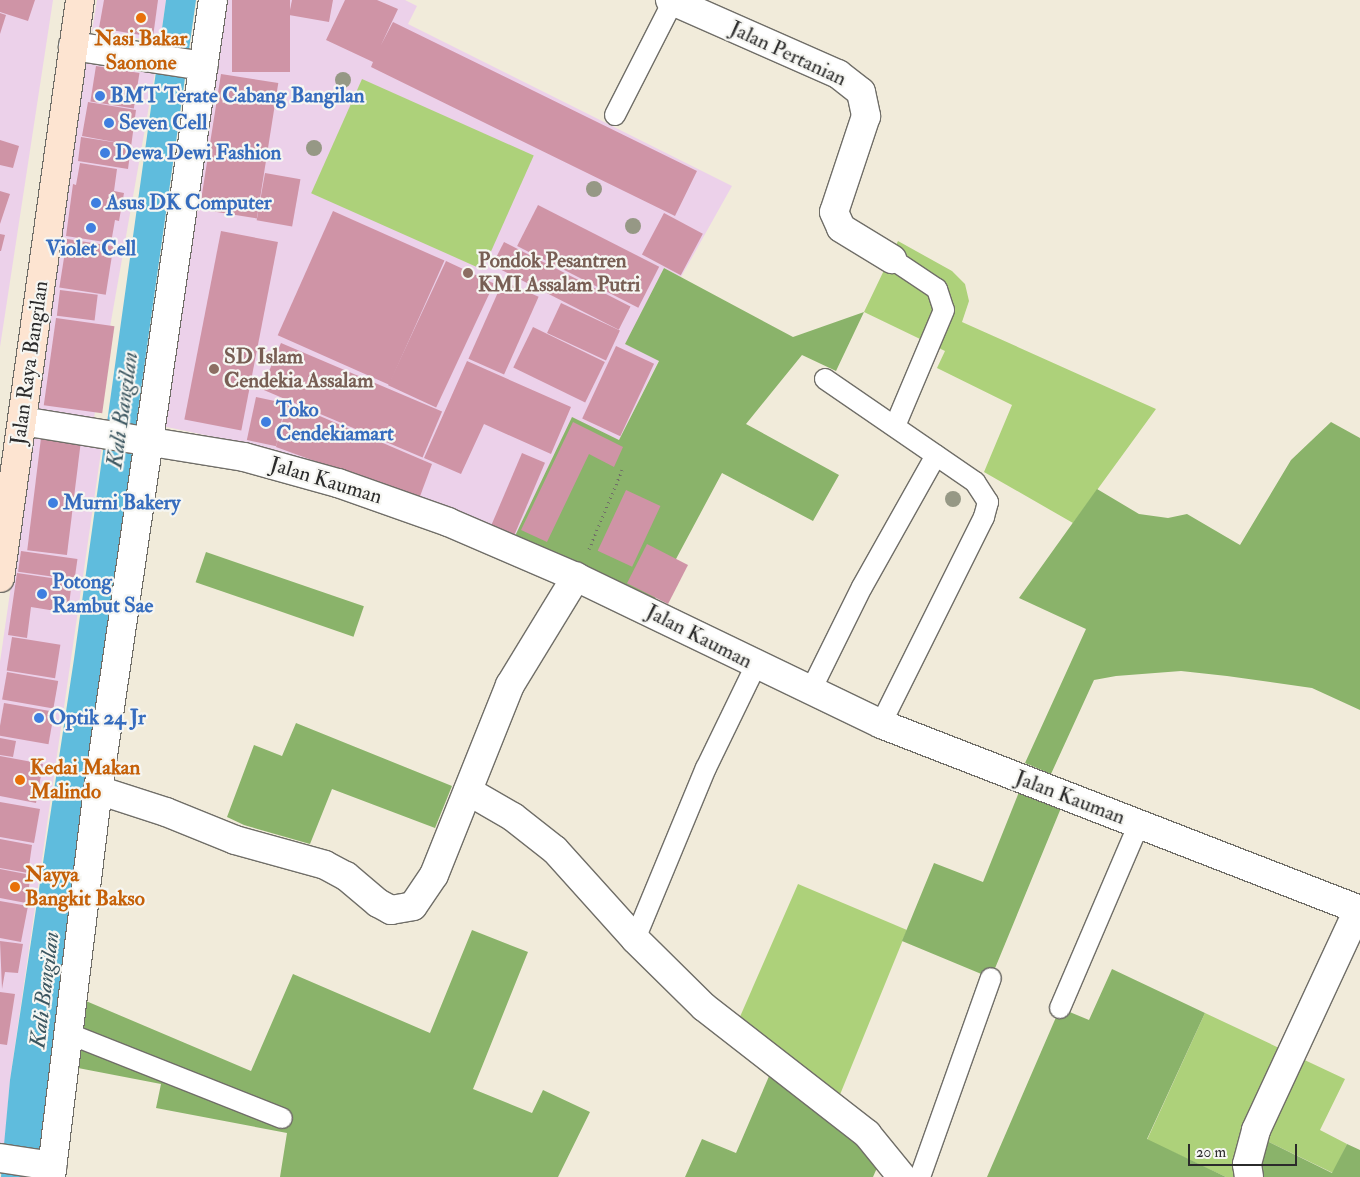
<!DOCTYPE html>
<html>
<head>
<meta charset="utf-8">
<style>
  body { margin:0 }
  #map { position:relative; width:1360px; height:1177px; overflow:hidden; background:#f1ebda; font-family:"IM FELL Double Pica",serif }
  div>[style] { position:absolute }
  .built>* { inset:0; background:#ecd1ea; transform-origin:0 0 }
  .green>* { inset:0; background:#add17a; transform-origin:0 0 }
  .forest>* { inset:0; background:#8ab36a; transform-origin:0 0 }
  .water>* { inset:0; background:#5fbcdd }
  .building>* { inset:0; background:#cf94a6; transform-origin:0 0 }
  .path>* { height:3px; margin-top:-1.5px; transform-origin:0; background:repeating-linear-gradient(90deg,#706e68 0 1px,transparent 0 5px) }
  .roads { filter:drop-shadow(1px 0 #706e68) drop-shadow(-1px 0 #706e68) drop-shadow(0 1px #706e68) drop-shadow(0 -1px #706e68) }
  .service>* { height:20px; margin:-10px; padding:0 10px; transform-origin:10px; border-radius:10px; background:#fff }
  .minor>* { height:28px; margin:-14px; padding:0 14px; transform-origin:14px; border-radius:14px; background:#fff }
  .secondary>* { height:28px; margin:-14px; padding:0 14px; transform-origin:14px; border-radius:14px; background:#fde4d1 }
  .trees>* { width:16px; height:16px; margin:-8px; border-radius:50%; background:#969885 }
  .dots>* { width:14px; height:14px; translate:-50% -50%; box-sizing:border-box; border:2px solid #f6f6f2; border-radius:50% }
  span { translate:-50% -50%; white-space:nowrap; text-align:center; line-height:1.15; -webkit-text-stroke:4.5px #f6f6f2; paint-order:stroke }
  .food-label { font-size:21px; color:#c56008; font-weight:700 }
  .left { translate:0 -50%; text-align:left }
  .street-label { font-size:21px; color:#2b2b2b }
  .shop-label { font-size:21px; color:#366cbe; font-weight:700 }
  .education-label { font-size:21px; color:#785e54; font-weight:700 }
  .water-label { font-size:22px; color:#3b5660; font-style:italic }
  .scale { position:absolute; left:1188px; top:1144px; width:109px; height:22px; box-sizing:border-box; border:2px solid #2b2b2b; border-top:0; padding-left:6px; font-size:15px; line-height:18px; white-space:nowrap; color:#2b2b2b; -webkit-text-stroke:4px #f6f6f2; paint-order:stroke }
</style>
</head>
<body>
<div id="map">
  <div class="built">
    <div style="clip-path:polygon(0 0,53px 0,0 347px)"></div>
    <div style="clip-path:polygon(97px 0,166px 0,160px 42px,92px 31px)"></div>
    <div style="clip-path:polygon(228px 0,405px 0,417px 6px,408px 24px,732px 186px,681px 277px,664px 268px,626px 344px,659px 360px,619px 440px,572px 418px,515px 536px,276px 450px,162px 426px)"></div>
    <div style="left:86px;top:60px;width:70px;height:353px;rotate:10deg"></div>
    <div style="clip-path:polygon(33px 433px,102px 445px,10px 1080px,4px 1149px,0 1148px,0 662px)"></div>
  </div>
  <div class="green">
    <div style="left:362px;top:79px;width:188px;height:125px;rotate:24deg"></div>
    <div style="clip-path:polygon(898px 241px,952px 271px,965px 284px,969px 301px,962px 322px,1156px 409px,1073px 523px,984px 472px,1012px 405px,937px 368px,945px 351px,864px 312px)"></div>
    <div style="clip-path:polygon(798px 884px,907px 930px,839px 1097px,739px 1019px)"></div>
    <div style="clip-path:polygon(1205px 1013px,1345px 1079px,1320px 1130px,1347px 1144px,1333px 1173px,1265px 1140px,1260px 1177px,1226px 1177px,1147px 1140px)"></div>
  </div>
  <div class="forest">
    <div style="clip-path:polygon(664px 268px,793px 337px,864px 312px,836px 371px,802px 355px,746px 424px,839px 475px,813px 521px,722px 473px,653px 602px,515px 536px,572px 417px,619px 440px,659px 361px,625px 344px)"></div>
    <div style="clip-path:polygon(1331px 422px,1360px 438px,1360px 710px,1312px 688px,1227px 676px,1181px 671px,1116px 676px,1094px 680px,1051px 774px,1025px 763px,1086px 629px,1019px 598px,1097px 489px,1139px 514px,1168px 518px,1187px 514px,1240px 545px,1291px 460px)"></div>
    <div style="left:206px;top:552px;width:167px;height:32px;rotate:19deg"></div>
    <div style="clip-path:polygon(296px 723px,452px 786px,435px 828px,332px 789px,310px 844px,244px 825px,227px 817px,254px 745px,282px 756px)"></div>
    <div style="clip-path:polygon(1019px 792px,1061px 808px,991px 978px,902px 941px,934px 863px,983px 882px)"></div>
    <div style="clip-path:polygon(472px 930px,528px 952px,473px 1089px,532px 1113px,543px 1090px,590px 1112px,558px 1177px,280px 1177px,287px 1133px,156px 1108px,161px 1084px,78px 1068px,86px 1001px,251px 1071px,293px 974px,430px 1033px)"></div>
    <div style="clip-path:polygon(1112px 969px,1205px 1013px,1147px 1139px,1226px 1177px,987px 1177px,1060px 1008px,1089px 1020px)"></div>
    <div style="clip-path:polygon(779px 1053px,889px 1140px,873px 1177px,685px 1177px,702px 1139px,736px 1153px)"></div>
    <div style="clip-path:polygon(1265px 1140px,1332px 1173px,1347px 1144px,1360px 1150px,1360px 1177px,1260px 1177px,1259px 1167px)"></div>
  </div>
  <div class="water">
    <div style="clip-path:polygon(166px 0,196px 0,95px 715px,37px 1177px,1px 1177px,10px 1080px,74px 659px)"></div>
  </div>
  <div class="building">
    <div style="clip-path:polygon(0 0,35px 0,28px 21px,0 12px)"></div>
    <div style="clip-path:polygon(104px 0,158px 0,153px 37px,99px 28px)"></div>
    <div style="left:232px;top:0;width:58px;height:72px"></div>
    <div style="clip-path:polygon(292px 0,333px 0,329px 22px,289px 15px)"></div>
    <div style="clip-path:polygon(345px 0,377px 0,398px 9px,381px 45px,393px 22px,697px 171px,675px 216px,371px 67px,373px 62px,326px 40px)"></div>
    <div style="clip-path:polygon(0 13px,6px 15px,0 34px)"></div>
    <div style="left:96px;top:66px;width:44px;height:36px;rotate:9deg"></div>
    <div style="left:221px;top:74px;width:58px;height:137px;rotate:9deg"></div>
    <div style="clip-path:polygon(88px 102px,136px 110px,128px 169px,78px 161px,81px 137px,125px 144px,82px 136px)"></div>
    <div style="clip-path:polygon(0 140px,19px 146px,13px 168px,0 165px)"></div>
    <div style="clip-path:polygon(80px 163px,117px 169px,114px 191px,124px 193px,119px 221px,115px 220px,111px 243px,66px 236px,73px 184px,76px 185px)"></div>
    <div style="left:265px;top:173px;width:36px;height:48px;rotate:10deg"></div>
    <div style="clip-path:polygon(0 191px,10px 194px,0 224px)"></div>
    <div style="left:538px;top:205px;width:136px;height:46px;rotate:27deg"></div>
    <div style="left:333px;top:211px;width:122px;height:136px;rotate:24deg"></div>
    <div style="left:664px;top:213px;width:44px;height:47px;rotate:28deg"></div>
    <div style="left:221px;top:231px;width:58px;height:192px;rotate:11deg"></div>
    <div style="clip-path:polygon(0 234px,5px 235px,1px 251px,0 251px)"></div>
    <div style="left:67px;top:239px;width:47px;height:49px;rotate:9deg"></div>
    <div style="left:504px;top:242px;width:142px;height:26px;rotate:27deg"></div>
    <div style="left:446px;top:261px;width:53px;height:137px;rotate:25deg"></div>
    <div style="left:503px;top:281px;width:39px;height:85px;rotate:24deg"></div>
    <div style="left:60px;top:290px;width:38px;height:26px;rotate:7deg"></div>
    <div style="left:561px;top:303px;width:65px;height:33px;rotate:25deg"></div>
    <div style="left:56px;top:318px;width:59px;height:88px;rotate:8deg"></div>
    <div style="left:533px;top:327px;width:80px;height:45px;rotate:26deg"></div>
    <div style="left:281px;top:343px;width:175px;height:50px;rotate:23deg"></div>
    <div style="left:616px;top:346px;width:42px;height:80px;rotate:25deg"></div>
    <div style="clip-path:polygon(467px 361px,571px 407px,551px 454px,484px 424px,461px 474px,424px 458px)"></div>
    <div style="left:256px;top:397px;width:30px;height:44px;rotate:12deg"></div>
    <div style="clip-path:polygon(287px 402px,432px 464px,419px 499px,276px 447px)"></div>
    <div style="clip-path:polygon(573px 422px,623px 447px,614px 467px,589px 454px,547px 542px,521px 530px)"></div>
    <div style="left:41px;top:438px;width:40px;height:113px;rotate:7deg"></div>
    <div style="left:522px;top:453px;width:25px;height:78px;rotate:23deg"></div>
    <div style="left:626px;top:490px;width:38px;height:67px;rotate:25deg"></div>
    <div style="left:647px;top:544px;width:46px;height:44px;rotate:27deg"></div>
    <div style="left:21px;top:551px;width:57px;height:21px;rotate:8deg"></div>
    <div style="clip-path:polygon(17px 573px,72px 581px,68px 613px,31px 607px,27px 638px,8px 635px)"></div>
    <div style="left:12px;top:637px;width:49px;height:34px;rotate:9deg"></div>
    <div style="left:7px;top:672px;width:52px;height:28px;rotate:10deg"></div>
    <div style="left:4px;top:703px;width:51px;height:33px;rotate:10deg"></div>
    <div style="clip-path:polygon(0 738px,16px 741px,13px 757px,0 755px)"></div>
    <div style="clip-path:polygon(0 756px,43px 764px,36px 803px,0 796px)"></div>
    <div style="clip-path:polygon(0 802px,40px 809px,34px 843px,0 837px)"></div>
    <div style="clip-path:polygon(0 839px,32px 845px,28px 873px,0 868px)"></div>
    <div style="clip-path:polygon(0 869px,31px 875px,26px 903px,0 898px)"></div>
    <div style="clip-path:polygon(0 901px,28px 906px,21px 942px,0 938px)"></div>
    <div style="clip-path:polygon(0 941px,23px 944px,18px 973px,5px 972px,2px 989px)"></div>
    <div style="clip-path:polygon(0 992px,15px 994px,7px 1045px,0 1044px)"></div>
  </div>
  <div class="path">
    <div style="left:589px;top:549px;width:86px;rotate:-67.3deg"></div>
  </div>
  <div class="roads">
    <div class="service">
      <div style="left:615px;top:115px;width:128px;rotate:-63deg"></div>
      <div style="left:892px;top:259px;width:54px;rotate:33.7deg"></div>
      <div style="left:937px;top:289px;width:22px;rotate:72deg"></div>
      <div style="left:944px;top:310px;width:126px;rotate:112.9deg"></div>
      <div style="left:825px;top:379px;width:182px;rotate:34.5deg"></div>
      <div style="left:975px;top:482px;width:24px;rotate:57deg"></div>
      <div style="left:988px;top:502px;width:16px;rotate:105deg"></div>
      <div style="left:984px;top:517px;width:231px;rotate:116.5deg"></div>
      <div style="left:810px;top:692px;width:117px;rotate:-63.7deg"></div>
      <div style="left:862px;top:587px;width:151px;rotate:-60.7deg"></div>
      <div style="left:635px;top:939px;width:185px;rotate:-67.5deg"></div>
      <div style="left:706px;top:768px;width:114px;rotate:-64.1deg"></div>
      <div style="left:1060px;top:1008px;width:200px;rotate:-66.8deg"></div>
      <div style="left:67px;top:1033px;width:231px;rotate:21.6deg"></div>
      <div style="left:920px;top:1177px;width:211px;rotate:-70.4deg"></div>
    </div>
    <div class="minor">
      <div style="left:670px;top:0;width:184px;rotate:23.8deg"></div>
      <div style="left:838px;top:74px;width:29px;rotate:38deg"></div>
      <div style="left:861px;top:92px;width:25px;rotate:78deg"></div>
      <div style="left:866px;top:116px;width:101px;rotate:108.4deg"></div>
      <div style="left:834px;top:212px;width:17px;rotate:66deg"></div>
      <div style="left:841px;top:228px;width:60px;rotate:31.3deg"></div>
      <div style="left:73px;top:46px;width:132px;rotate:8.7deg"></div>
      <div style="left:22px;top:421px;width:225px;rotate:9.2deg"></div>
      <div style="left:244px;top:457px;width:98px;rotate:15.5deg"></div>
      <div style="left:338px;top:483px;width:117px;rotate:19.5deg"></div>
      <div style="left:448px;top:522px;width:139px;rotate:23.3deg"></div>
      <div style="left:576px;top:577px;width:339px;rotate:25.7deg"></div>
      <div style="left:881px;top:724px;width:514px;rotate:21.22deg"></div>
      <div style="left:98px;top:790px;width:71px;rotate:17.9deg"></div>
      <div style="left:166px;top:812px;width:74px;rotate:22.1deg"></div>
      <div style="left:235px;top:840px;width:93px;rotate:15.5deg"></div>
      <div style="left:325px;top:865px;width:24px;rotate:28deg"></div>
      <div style="left:346px;top:876px;width:42px;rotate:40.2deg"></div>
      <div style="left:378px;top:903px;width:15px;rotate:28deg"></div>
      <div style="left:391px;top:910px;width:22px;rotate:-10deg"></div>
      <div style="left:413px;top:906px;width:37px;rotate:-56deg"></div>
      <div style="left:434px;top:875px;width:205px;rotate:-68.2deg"></div>
      <div style="left:510px;top:685px;width:127px;rotate:-58.6deg"></div>
      <div style="left:468px;top:791px;width:52px;rotate:30deg"></div>
      <div style="left:513px;top:817px;width:53px;rotate:38.2deg"></div>
      <div style="left:555px;top:850px;width:120px;rotate:48deg"></div>
      <div style="left:635px;top:939px;width:97px;rotate:44.6deg"></div>
      <div style="left:704px;top:1007px;width:207px;rotate:37.9deg"></div>
      <div style="left:867px;top:1134px;width:55px;rotate:50.9deg"></div>
      <div style="left:0;top:1158px;width:53px;rotate:8.7deg"></div>
      <div style="left:51px;top:1177px;width:390px;rotate:-83.1deg"></div>
      <div style="left:98px;top:790px;width:798px;rotate:-81.72deg"></div>
      <div style="left:1249px;top:1177px;width:13px;rotate:-99deg"></div>
      <div style="left:1247px;top:1164px;width:35px;rotate:-75deg"></div>
      <div style="left:1256px;top:1130px;width:242px;rotate:-65.1deg"></div>
    </div>
    <div class="secondary">
      <div style="left:0;top:578px;width:584px;rotate:-82.12deg"></div>
    </div>
  </div>
  <div class="trees">
    <div style="left:343px;top:80px"></div>
    <div style="left:314px;top:148px"></div>
    <div style="left:594px;top:189px"></div>
    <div style="left:633px;top:226px"></div>
    <div style="left:953px;top:499px"></div>
  </div>
  <div class="dots">
    <div style="left:141px;top:18px;background:#e8710a"></div>
    <div style="left:100px;top:96px;background:#3f7fe0"></div>
    <div style="left:109px;top:123px;background:#3f7fe0"></div>
    <div style="left:105px;top:153px;background:#3f7fe0"></div>
    <div style="left:96px;top:203px;background:#3f7fe0"></div>
    <div style="left:91px;top:228px;background:#3f7fe0"></div>
    <div style="left:468px;top:273px;background:#8d6e63"></div>
    <div style="left:214px;top:369px;background:#8d6e63"></div>
    <div style="left:266px;top:422px;background:#3f7fe0"></div>
    <div style="left:53px;top:503px;background:#3f7fe0"></div>
    <div style="left:42px;top:594px;background:#3f7fe0"></div>
    <div style="left:39px;top:718px;background:#3f7fe0"></div>
    <div style="left:20px;top:780px;background:#e8710a"></div>
    <div style="left:15px;top:887px;background:#e8710a"></div>
  </div>
  <div class="food-label">
    <span style="left:141px;top:51px">Nasi Bakar<br>Saonone</span>
    <span class="left" style="left:30px;top:780px">Kedai Makan<br>Malindo</span>
    <span class="left" style="left:25px;top:887px">Nayya<br>Bangkit Bakso</span>
  </div>
  <div class="street-label">
    <span style="left:788px;top:54px;rotate:25deg">Jalan Pertanian</span>
    <span style="left:30px;top:363px;rotate:-82deg">Jalan Raya Bangilan</span>
    <span style="left:326px;top:481px;rotate:17deg">Jalan Kauman</span>
    <span style="left:699px;top:637px;rotate:27deg">Jalan Kauman</span>
    <span style="left:1070px;top:798px;rotate:21deg">Jalan Kauman</span>
  </div>
  <div class="shop-label">
    <span class="left" style="left:110px;top:96px">BMT Terate Cabang Bangilan</span>
    <span class="left" style="left:119px;top:123px">Seven Cell</span>
    <span class="left" style="left:115px;top:153px">Dewa Dewi Fashion</span>
    <span class="left" style="left:106px;top:203px">Asus DK Computer</span>
    <span style="left:91px;top:249px">Violet Cell</span>
    <span class="left" style="left:276px;top:422px">Toko<br>Cendekiamart</span>
    <span class="left" style="left:63px;top:503px">Murni Bakery</span>
    <span class="left" style="left:52px;top:594px">Potong<br>Rambut Sae</span>
    <span class="left" style="left:49px;top:718px">Optik 24 Jr</span>
  </div>
  <div class="education-label">
    <span class="left" style="left:478px;top:273px">Pondok Pesantren<br>KMI Assalam Putri</span>
    <span class="left" style="left:224px;top:369px">SD Islam<br>Cendekia Assalam</span>
  </div>
  <div class="water-label">
    <span style="left:123px;top:410px;rotate:-82deg">Kali Bangilan</span>
    <span style="left:45px;top:990px;rotate:-83deg">Kali Bangilan</span>
  </div>
  <div class="scale">20 m</div>
</div>
</body>
</html>
